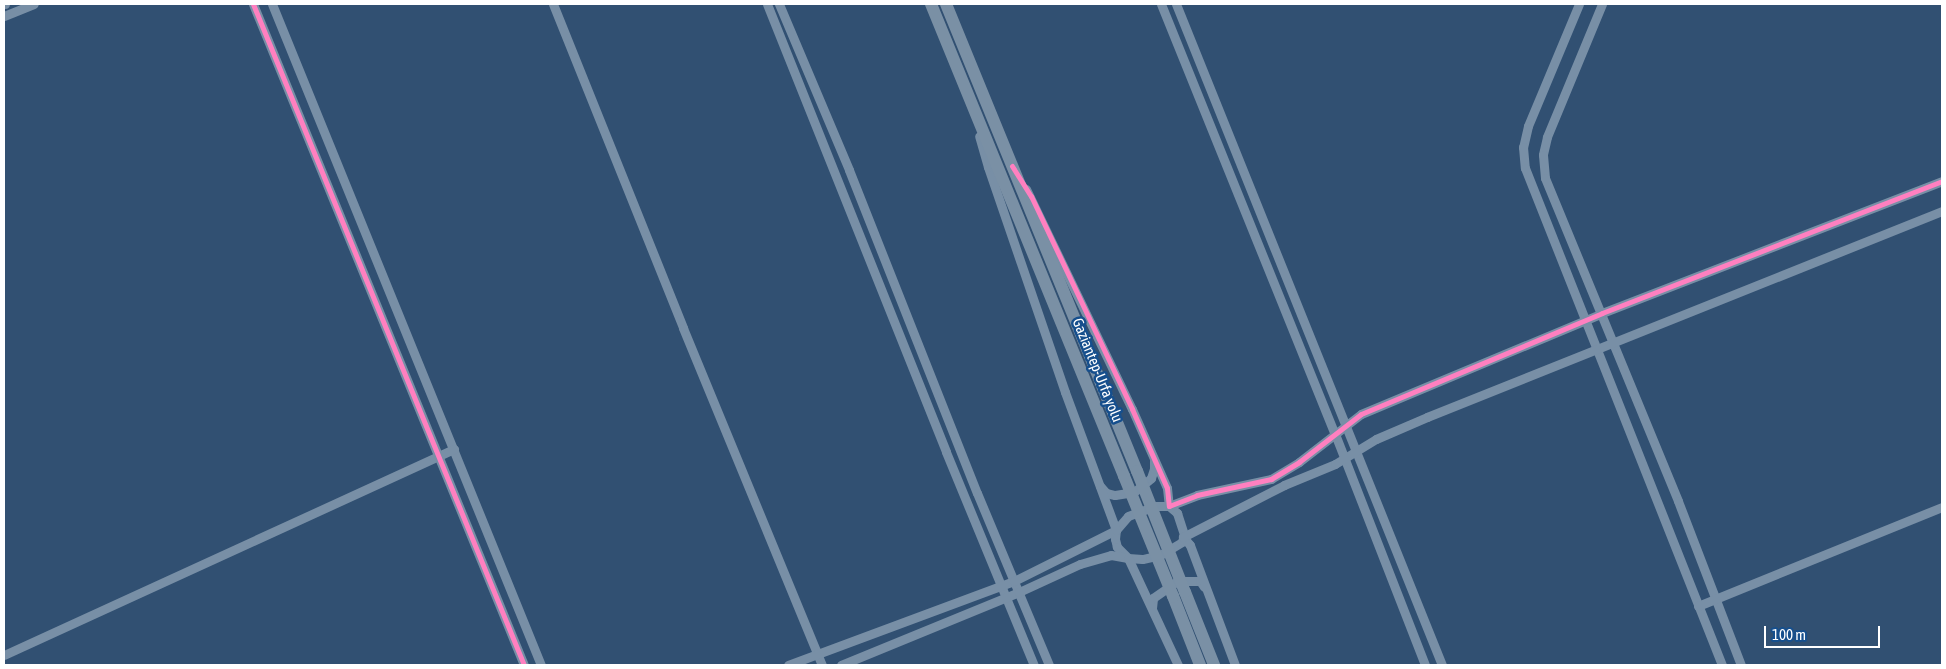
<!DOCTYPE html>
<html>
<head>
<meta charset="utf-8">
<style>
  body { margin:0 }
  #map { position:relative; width:1946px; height:669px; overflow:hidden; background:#315072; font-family:"Asap Condensed",sans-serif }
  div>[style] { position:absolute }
  .minor>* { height:9px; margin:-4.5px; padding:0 4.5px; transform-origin:4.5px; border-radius:4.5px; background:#788fa6 }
  .highway>* { height:12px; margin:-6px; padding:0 6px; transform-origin:6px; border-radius:6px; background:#7a90a5 }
  .highway-bridge>* { height:12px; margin:-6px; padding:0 6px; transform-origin:6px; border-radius:6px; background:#7a90a5 }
  .cycleway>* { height:5px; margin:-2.5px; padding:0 2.5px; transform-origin:2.5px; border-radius:2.5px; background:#ff80c0 }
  span { translate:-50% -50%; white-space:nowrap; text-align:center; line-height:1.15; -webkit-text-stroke:5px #164f8d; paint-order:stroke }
  .street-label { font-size:15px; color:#fff }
  .frame { position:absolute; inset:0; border:5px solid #fff; pointer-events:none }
  .scale { position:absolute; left:1764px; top:626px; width:116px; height:22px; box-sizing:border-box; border:2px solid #fff; border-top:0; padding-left:6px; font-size:15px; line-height:18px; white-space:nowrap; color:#fff; -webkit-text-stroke:4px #164f8d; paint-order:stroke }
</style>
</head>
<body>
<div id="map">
  <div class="minor">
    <div style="left:4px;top:4px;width:1px"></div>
    <div style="left:253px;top:4px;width:714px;rotate:67.71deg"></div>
    <div style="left:272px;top:4px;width:714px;rotate:67.86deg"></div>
    <div style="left:553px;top:4px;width:349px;rotate:68.1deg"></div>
    <div style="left:683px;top:328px;width:365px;rotate:67.6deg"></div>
    <div style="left:767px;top:4px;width:482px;rotate:68.2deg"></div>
    <div style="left:946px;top:452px;width:230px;rotate:67.6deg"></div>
    <div style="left:779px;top:4px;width:180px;rotate:67.1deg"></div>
    <div style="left:849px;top:170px;width:347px;rotate:68.4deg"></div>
    <div style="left:977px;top:493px;width:186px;rotate:67.3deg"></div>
    <div style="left:1161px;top:4px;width:464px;rotate:68deg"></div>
    <div style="left:1335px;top:434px;width:248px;rotate:68.7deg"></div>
    <div style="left:1176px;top:4px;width:713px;rotate:68.08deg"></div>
    <div style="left:1579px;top:4px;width:132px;rotate:112.7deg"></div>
    <div style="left:1528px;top:126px;width:22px;rotate:103deg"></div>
    <div style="left:1523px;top:147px;width:21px;rotate:85deg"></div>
    <div style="left:1525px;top:168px;width:535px;rotate:68.38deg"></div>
    <div style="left:1602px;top:4px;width:144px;rotate:112.5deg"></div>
    <div style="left:1547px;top:137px;width:18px;rotate:103deg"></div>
    <div style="left:1543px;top:155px;width:23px;rotate:85deg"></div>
    <div style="left:1545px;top:178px;width:349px;rotate:67.6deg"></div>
    <div style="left:1678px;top:501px;width:176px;rotate:69deg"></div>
    <div style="left:4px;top:16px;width:32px;rotate:-22deg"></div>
    <div style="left:1026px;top:189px;width:244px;rotate:64.3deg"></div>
    <div style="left:1132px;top:409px;width:86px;rotate:66.1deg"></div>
    <div style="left:1167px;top:488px;width:18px;rotate:84deg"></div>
    <div style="left:1169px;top:506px;width:30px;rotate:-21deg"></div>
    <div style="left:1197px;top:495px;width:76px;rotate:-12.2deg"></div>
    <div style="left:1271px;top:479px;width:33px;rotate:-31deg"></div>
    <div style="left:1299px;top:462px;width:78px;rotate:-37.7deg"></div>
    <div style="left:1361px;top:414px;width:261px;rotate:-22.7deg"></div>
    <div style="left:1602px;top:313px;width:365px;rotate:-21.2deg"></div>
    <div style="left:1100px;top:486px;width:9px;rotate:49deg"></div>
    <div style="left:1106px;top:493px;width:9px;rotate:13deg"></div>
    <div style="left:1115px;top:495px;width:19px;rotate:-9deg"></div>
    <div style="left:1134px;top:492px;width:22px;rotate:-39deg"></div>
    <div style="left:1151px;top:478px;width:9px;rotate:-72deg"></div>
    <div style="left:1154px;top:469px;width:8px;rotate:-90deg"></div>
    <div style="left:1155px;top:506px;width:14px"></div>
    <div style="left:1169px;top:506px;width:11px;rotate:41deg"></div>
    <div style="left:1177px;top:513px;width:22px;rotate:72deg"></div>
    <div style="left:1184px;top:534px;width:8px;rotate:104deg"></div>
    <div style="left:1182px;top:542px;width:26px;rotate:149deg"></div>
    <div style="left:1160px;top:555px;width:18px;rotate:167deg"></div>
    <div style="left:1142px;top:559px;width:14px;rotate:-176deg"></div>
    <div style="left:1128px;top:558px;width:16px;rotate:-135deg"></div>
    <div style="left:1117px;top:547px;width:8px;rotate:-104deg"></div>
    <div style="left:1115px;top:539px;width:9px;rotate:-84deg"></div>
    <div style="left:1116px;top:530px;width:18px;rotate:-49deg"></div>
    <div style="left:1128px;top:516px;width:29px;rotate:-20deg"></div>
    <div style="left:1698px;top:606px;width:263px;rotate:-22.1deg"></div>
    <div style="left:1152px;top:608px;width:10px;rotate:-84deg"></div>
    <div style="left:1153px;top:598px;width:29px;rotate:-35deg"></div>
    <div style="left:1177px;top:581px;width:23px"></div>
    <div style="left:1200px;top:581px;width:7px;rotate:56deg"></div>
    <div style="left:4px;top:655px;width:495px;rotate:-24.6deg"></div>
    <div style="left:788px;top:665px;width:241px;rotate:-20.4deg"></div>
    <div style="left:1014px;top:581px;width:114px;rotate:-26.6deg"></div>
    <div style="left:1116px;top:530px;width:147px;rotate:-110.3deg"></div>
    <div style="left:1065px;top:392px;width:238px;rotate:-108.9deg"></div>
    <div style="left:988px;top:167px;width:32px;rotate:-106deg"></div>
    <div style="left:841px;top:665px;width:192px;rotate:-22.3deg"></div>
    <div style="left:1019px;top:592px;width:67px;rotate:-24.7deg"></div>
    <div style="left:1080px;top:564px;width:32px;rotate:-16deg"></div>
    <div style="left:1111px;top:555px;width:17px;rotate:10deg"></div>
    <div style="left:1128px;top:558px;width:118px;rotate:65deg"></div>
    <div style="left:1235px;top:665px;width:128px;rotate:-110.6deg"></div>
    <div style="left:1190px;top:545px;width:11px;rotate:-131deg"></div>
    <div style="left:1183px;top:537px;width:114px;rotate:-27.2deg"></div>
    <div style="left:1284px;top:485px;width:55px;rotate:-22.4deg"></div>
    <div style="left:1335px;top:464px;width:48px;rotate:-31.4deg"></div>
    <div style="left:1376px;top:439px;width:56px;rotate:-23.3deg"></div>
    <div style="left:1427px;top:417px;width:555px;rotate:-21.8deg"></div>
  </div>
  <div class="highway">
    <div style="left:931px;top:4px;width:510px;rotate:67.76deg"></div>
    <div style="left:946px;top:4px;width:505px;rotate:67.76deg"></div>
    <div style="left:1185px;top:592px;width:79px;rotate:68.3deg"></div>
    <div style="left:1173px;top:596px;width:74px;rotate:68.6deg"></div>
  </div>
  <div class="highway-bridge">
    <div style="left:1137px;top:471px;width:130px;rotate:68.4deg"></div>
    <div style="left:1124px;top:476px;width:130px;rotate:67.8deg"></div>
  </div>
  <div class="cycleway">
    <div style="left:253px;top:4px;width:714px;rotate:67.71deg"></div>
    <div style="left:1012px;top:166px;width:36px;rotate:58deg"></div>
    <div style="left:1031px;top:196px;width:236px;rotate:64.6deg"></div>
    <div style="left:1132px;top:409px;width:86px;rotate:66.1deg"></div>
    <div style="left:1167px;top:488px;width:18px;rotate:84deg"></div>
    <div style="left:1169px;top:506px;width:30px;rotate:-21deg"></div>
    <div style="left:1197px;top:495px;width:76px;rotate:-12.2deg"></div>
    <div style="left:1271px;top:479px;width:33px;rotate:-31deg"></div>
    <div style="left:1299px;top:462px;width:78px;rotate:-37.7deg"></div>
    <div style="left:1361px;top:414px;width:261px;rotate:-22.7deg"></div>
    <div style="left:1602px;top:313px;width:365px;rotate:-21.2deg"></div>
  </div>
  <div class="street-label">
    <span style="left:1098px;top:370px;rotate:68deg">Gaziantep-Urfa yolu</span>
  </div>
  <div class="frame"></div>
  <div class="scale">100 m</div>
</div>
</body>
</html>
